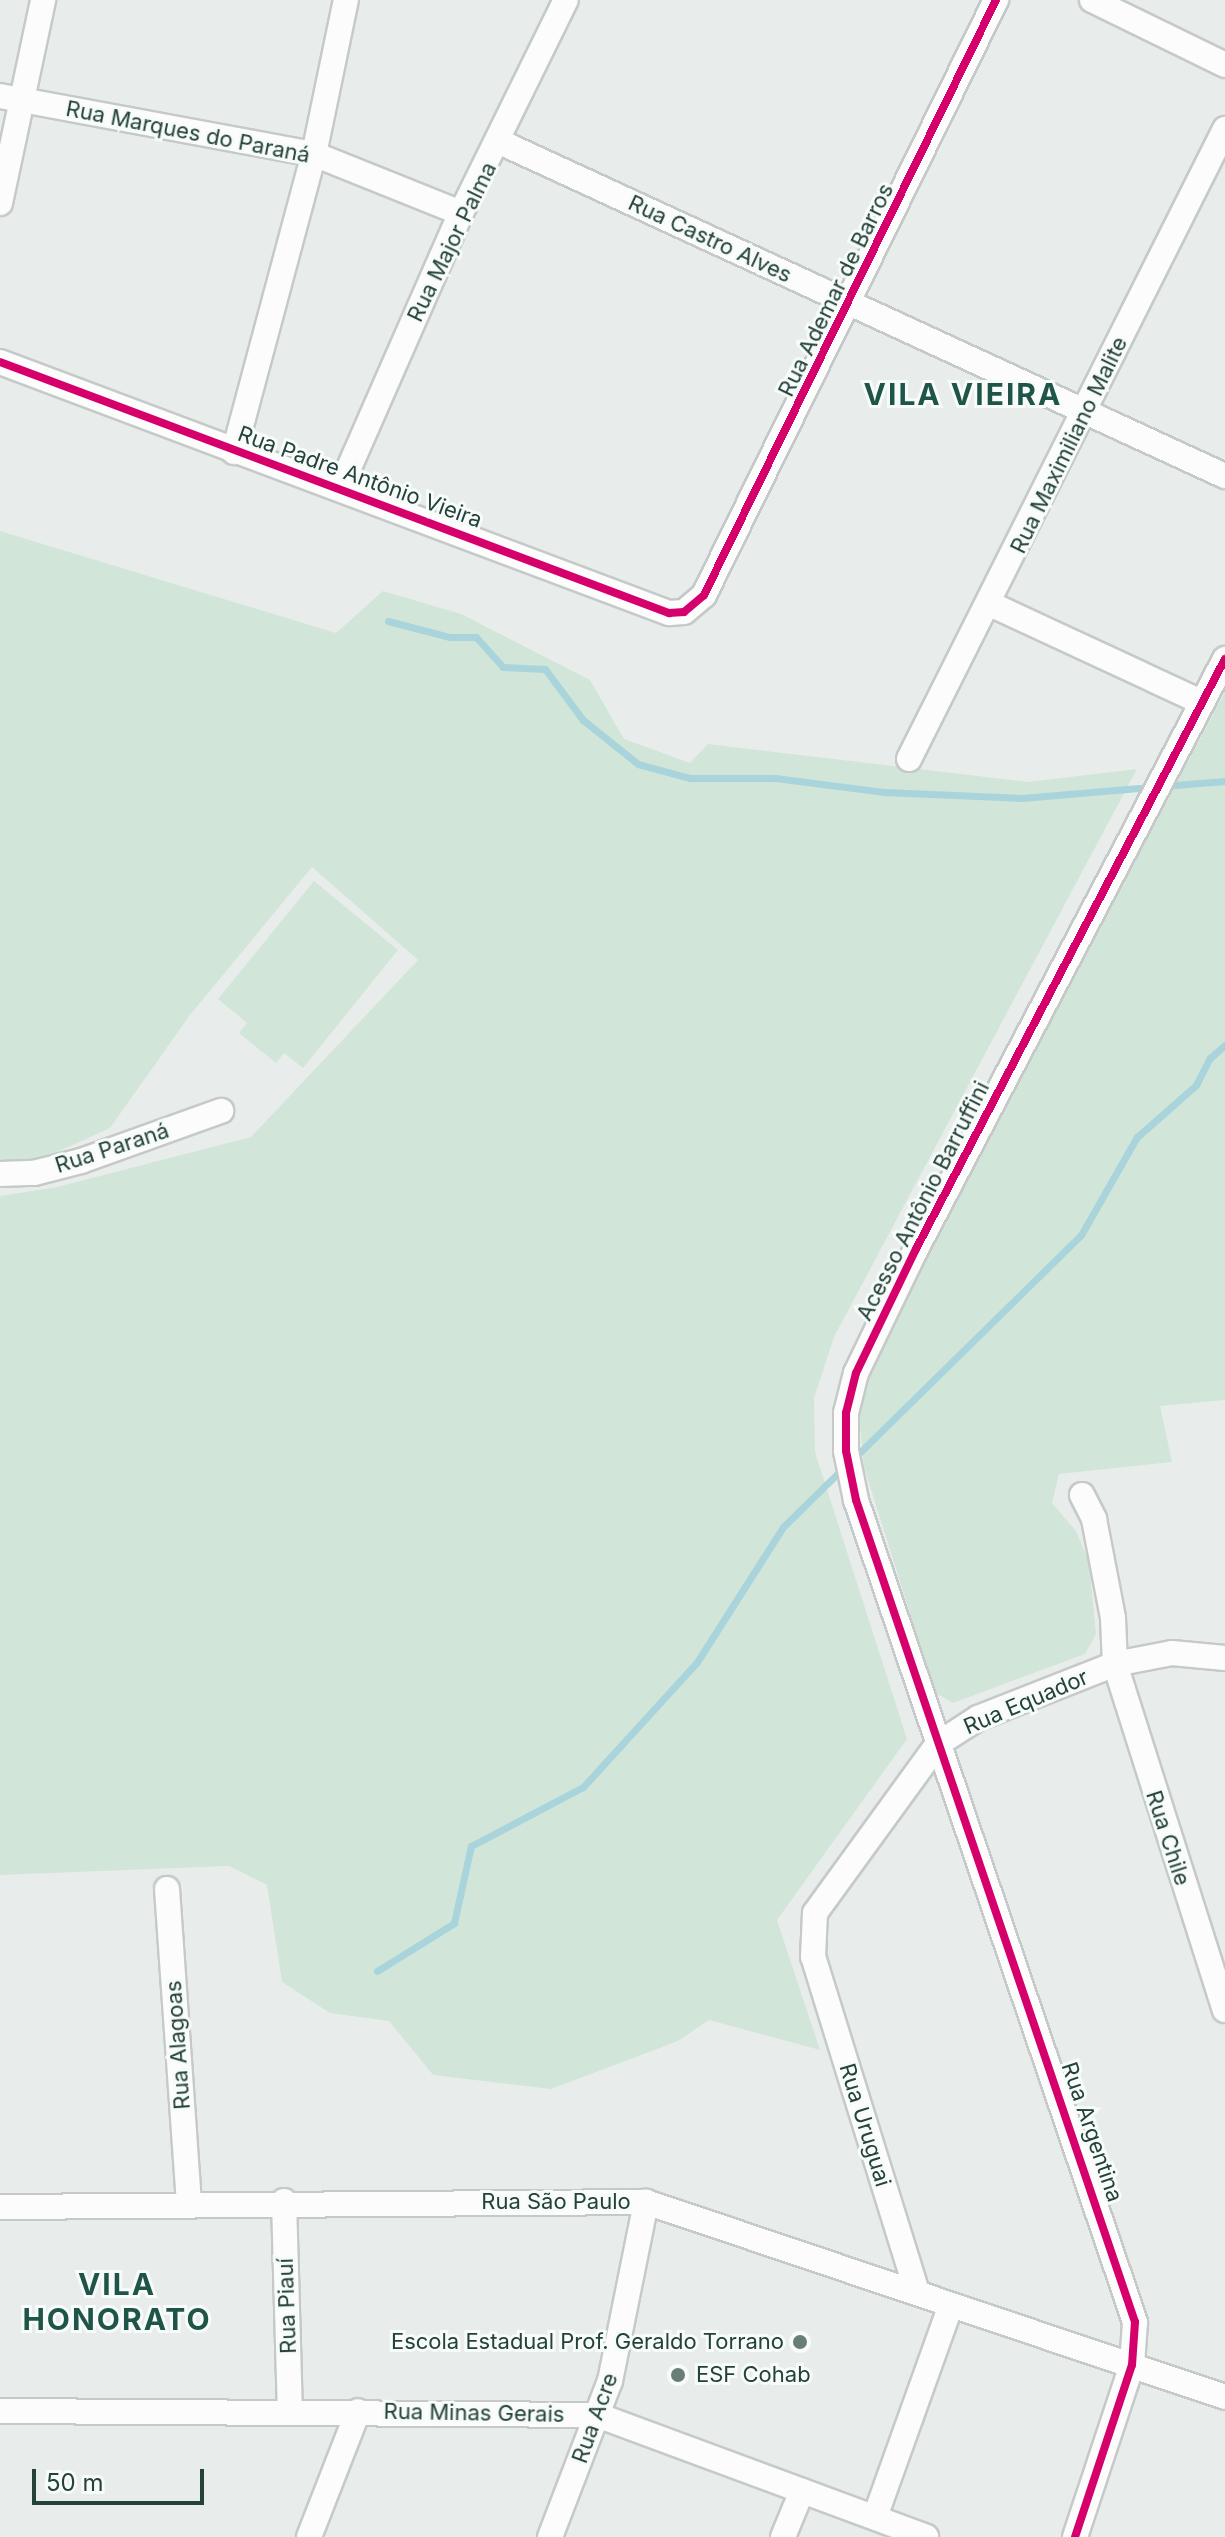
<!DOCTYPE html>
<html>
<head>
<meta charset="utf-8">
<style>
  body { margin:0 }
  #map { position:relative; width:1225px; height:2537px; overflow:hidden; background:#e8edeb; font-family:Inter,sans-serif }
  div>[style] { position:absolute }
  .green>* { inset:0; background:#d1e6d8 }
  .stream>* { height:7px; margin:-3.5px; padding:0 3.5px; transform-origin:3.5px; border-radius:3.5px; background:#a9d4db }
  .roads { filter:drop-shadow(2px 0 #c5cac8) drop-shadow(-2px 0 #c5cac8) drop-shadow(0 2px #c5cac8) drop-shadow(0 -2px #c5cac8) }
  .minor>* { height:24px; margin:-12px; padding:0 12px; transform-origin:12px; border-radius:12px; background:#fcfcfc }
  .cycleway>* { height:8px; margin:-4px; padding:0 4px; transform-origin:4px; border-radius:4px; background:#d6006c }
  .dots>* { width:22px; height:22px; translate:-50% -50%; box-sizing:border-box; border:4px solid #f7fbf9; border-radius:50% }
  span { translate:-50% -50%; white-space:nowrap; text-align:center; line-height:1.15; -webkit-text-stroke:6px #f7fbf9; paint-order:stroke }
  .street-label { font-size:22px; color:#24423a }
  .poi-label { font-size:22px; color:#24423a }
  .right { translate:-100% -50%; text-align:right }
  .left { translate:0 -50%; text-align:left }
  .district-label { font-size:30px; color:#1f5548; font-weight:700; letter-spacing:2px }
  .scale { position:absolute; left:32px; top:2469px; width:172px; height:36px; box-sizing:border-box; border:4px solid #24423a; border-top:0; padding-left:10px; font-size:24px; line-height:28px; white-space:nowrap; color:#24423a; -webkit-text-stroke:6px #f7fbf9; paint-order:stroke }
</style>
</head>
<body>
<div id="map">
  <div class="green">
    <div style="clip-path:polygon(0 531px,336px 633px,383px 591px,461px 614px,590px 680px,624px 739px,690px 763px,708px 744px,1028px 782px,1137px 769px,834px 1337px,814px 1398px,815px 1452px,907px 1739px,777px 1920px,820px 2050px,709px 2020px,678px 2041px,551px 2089px,433px 2075px,389px 2021px,330px 2013px,282px 1982px,267px 1885px,229px 1866px,0 1875px,0 1196px,57px 1187px,251px 1137px,418px 960px,312px 867px,190px 1015px,110px 1128px,48px 1156px,0 1166px)"></div>
    <div style="clip-path:polygon(1225px 692px,1225px 1400px,1160px 1406px,1172px 1462px,1059px 1474px,1052px 1503px,1076px 1531px,1089px 1562px,1096px 1634px,1085px 1654px,953px 1703px,935px 1693px,864px 1467px,859px 1416px,868px 1363px)"></div>
    <div style="clip-path:polygon(314px 881px,398px 950px,303px 1068px,284px 1053px,276px 1063px,239px 1033px,247px 1023px,218px 999px)"></div>
  </div>
  <div class="stream">
    <div style="left:388px;top:621px;width:64px;rotate:14.5deg"></div>
    <div style="left:450px;top:637px;width:26px"></div>
    <div style="left:476px;top:637px;width:40px;rotate:48deg"></div>
    <div style="left:503px;top:667px;width:42px;rotate:2.7deg"></div>
    <div style="left:545px;top:669px;width:64px;rotate:53.3deg"></div>
    <div style="left:583px;top:720px;width:70px;rotate:38.7deg"></div>
    <div style="left:638px;top:764px;width:54px;rotate:15.1deg"></div>
    <div style="left:690px;top:778px;width:85px"></div>
    <div style="left:775px;top:778px;width:111px;rotate:7.3deg"></div>
    <div style="left:885px;top:792px;width:137px;rotate:2.5deg"></div>
    <div style="left:1022px;top:798px;width:129px;rotate:-4.9deg"></div>
    <div style="left:1163px;top:786px;width:62px;rotate:-4.6deg"></div>
    <div style="left:852px;top:1460px;width:321px;rotate:-44.5deg"></div>
    <div style="left:1081px;top:1235px;width:113px;rotate:-60.3deg"></div>
    <div style="left:1137px;top:1137px;width:79px;rotate:-41.4deg"></div>
    <div style="left:1196px;top:1085px;width:30px;rotate:-63deg"></div>
    <div style="left:1210px;top:1058px;width:20px;rotate:-41deg"></div>
    <div style="left:377px;top:1971px;width:91px;rotate:-31.9deg"></div>
    <div style="left:454px;top:1923px;width:79px;rotate:-77.6deg"></div>
    <div style="left:471px;top:1846px;width:127px;rotate:-27.8deg"></div>
    <div style="left:583px;top:1787px;width:169px;rotate:-47.6deg"></div>
    <div style="left:697px;top:1662px;width:160px;rotate:-57.5deg"></div>
    <div style="left:783px;top:1527px;width:84px;rotate:-44.5deg"></div>
  </div>
  <div class="roads">
    <div class="minor">
      <div style="left:1092px;top:0;width:148px;rotate:26deg"></div>
      <div style="left:0;top:96px;width:319px;rotate:10.5deg"></div>
      <div style="left:314px;top:154px;width:158px;rotate:21.9deg"></div>
      <div style="left:500px;top:142px;width:798px;rotate:24.74deg"></div>
      <div style="left:0;top:203px;width:208px;rotate:-78deg"></div>
      <div style="left:0;top:362px;width:715px;rotate:20.57deg"></div>
      <div style="left:669px;top:613px;width:15px;rotate:-4deg"></div>
      <div style="left:684px;top:612px;width:26px;rotate:-40deg"></div>
      <div style="left:704px;top:595px;width:663px;rotate:-63.86deg"></div>
      <div style="left:234px;top:452px;width:309px;rotate:-75deg"></div>
      <div style="left:314px;top:154px;width:157px;rotate:-78.3deg"></div>
      <div style="left:341px;top:486px;width:298px;rotate:-66.3deg"></div>
      <div style="left:461px;top:213px;width:237px;rotate:-63.8deg"></div>
      <div style="left:990px;top:604px;width:233px;rotate:24.9deg"></div>
      <div style="left:909px;top:759px;width:705px;rotate:-63.36deg"></div>
      <div style="left:0;top:1174px;width:34px;rotate:-2deg"></div>
      <div style="left:34px;top:1173px;width:49px;rotate:-14.3deg"></div>
      <div style="left:81px;top:1161px;width:149px;rotate:-19.7deg"></div>
      <div style="left:1082px;top:1495px;width:27px;rotate:63deg"></div>
      <div style="left:1094px;top:1519px;width:101px;rotate:79.1deg"></div>
      <div style="left:1113px;top:1618px;width:46px;rotate:87.5deg"></div>
      <div style="left:1115px;top:1664px;width:363px;rotate:72.4deg"></div>
      <div style="left:167px;top:1889px;width:314px;rotate:86deg"></div>
      <div style="left:284px;top:2201px;width:210px;rotate:88.4deg"></div>
      <div style="left:0;top:2207px;width:646px;rotate:-0.44deg"></div>
      <div style="left:646px;top:2202px;width:611px;rotate:18.61deg"></div>
      <div style="left:917px;top:2292px;width:351px;rotate:-107.2deg"></div>
      <div style="left:813px;top:1957px;width:44px;rotate:-87.4deg"></div>
      <div style="left:815px;top:1913px;width:209px;rotate:-54deg"></div>
      <div style="left:938px;top:1744px;width:48px;rotate:-33deg"></div>
      <div style="left:978px;top:1718px;width:147px;rotate:-21.5deg"></div>
      <div style="left:1115px;top:1664px;width:58px;rotate:-10.9deg"></div>
      <div style="left:1172px;top:1653px;width:53px;rotate:5.4deg"></div>
      <div style="left:0;top:2411px;width:597px;rotate:0.38deg"></div>
      <div style="left:597px;top:2415px;width:351px;rotate:20.3deg"></div>
      <div style="left:875px;top:2517px;width:225px;rotate:-70.3deg"></div>
      <div style="left:309px;top:2537px;width:135px;rotate:-68.7deg"></div>
      <div style="left:550px;top:2537px;width:167px;rotate:-69deg"></div>
      <div style="left:610px;top:2381px;width:183px;rotate:-78.6deg"></div>
      <div style="left:783px;top:2537px;width:50px;rotate:-67.6deg"></div>
      <div style="left:1075px;top:2537px;width:181px;rotate:-71.7deg"></div>
      <div style="left:1132px;top:2365px;width:43px;rotate:-86deg"></div>
      <div style="left:1135px;top:2322px;width:868px;rotate:-108.75deg"></div>
      <div style="left:856px;top:1500px;width:50px;rotate:-101.5deg"></div>
      <div style="left:846px;top:1451px;width:38px;rotate:-90deg"></div>
      <div style="left:846px;top:1413px;width:41px;rotate:-76deg"></div>
      <div style="left:856px;top:1373px;width:138px;rotate:-64.2deg"></div>
      <div style="left:916px;top:1249px;width:666px;rotate:-62.36deg"></div>
    </div>
  </div>
  <div class="cycleway">
    <div style="left:0;top:362px;width:715px;rotate:20.57deg"></div>
    <div style="left:669px;top:613px;width:15px;rotate:-4deg"></div>
    <div style="left:684px;top:612px;width:26px;rotate:-40deg"></div>
    <div style="left:704px;top:595px;width:663px;rotate:-63.86deg"></div>
    <div style="left:1075px;top:2537px;width:181px;rotate:-71.7deg"></div>
    <div style="left:1132px;top:2365px;width:43px;rotate:-86deg"></div>
    <div style="left:1135px;top:2322px;width:868px;rotate:-108.75deg"></div>
    <div style="left:856px;top:1500px;width:50px;rotate:-101.5deg"></div>
    <div style="left:846px;top:1451px;width:38px;rotate:-90deg"></div>
    <div style="left:846px;top:1413px;width:41px;rotate:-76deg"></div>
    <div style="left:856px;top:1373px;width:138px;rotate:-64.2deg"></div>
    <div style="left:916px;top:1249px;width:666px;rotate:-62.36deg"></div>
  </div>
  <div class="dots">
    <div style="left:800px;top:2342px;background:#697e78"></div>
    <div style="left:678px;top:2375px;background:#697e78"></div>
  </div>
  <div class="street-label">
    <span style="left:188px;top:132px;rotate:11deg">Rua Marques do Paraná</span>
    <span style="left:710px;top:239px;rotate:25deg">Rua Castro Alves</span>
    <span style="left:452px;top:242px;rotate:-64deg">Rua Major Palma</span>
    <span style="left:836px;top:290px;rotate:-64deg">Rua Ademar de Barros</span>
    <span style="left:1069px;top:445px;rotate:-64deg">Rua Maximiliano Malite</span>
    <span style="left:360px;top:477px;rotate:20deg">Rua Padre Antônio Vieira</span>
    <span style="left:112px;top:1148px;rotate:-18deg">Rua Paraná</span>
    <span style="left:923px;top:1201px;rotate:-63deg">Acesso Antônio Barruffini</span>
    <span style="left:1026px;top:1702px;rotate:-23deg">Rua Equador</span>
    <span style="left:1168px;top:1838px;rotate:72deg">Rua Chile</span>
    <span style="left:178px;top:2045px;rotate:-94deg">Rua Alagoas</span>
    <span style="left:865px;top:2125px;rotate:73deg">Rua Uruguai</span>
    <span style="left:1092px;top:2132px;rotate:71deg">Rua Argentina</span>
    <span style="left:556px;top:2202px">Rua São Paulo</span>
    <span style="left:287px;top:2306px;rotate:-92deg">Rua Piauí</span>
    <span style="left:474px;top:2413px;rotate:1deg">Rua Minas Gerais</span>
    <span style="left:595px;top:2418px;rotate:-70deg">Rua Acre</span>
  </div>
  <div class="poi-label">
    <span class="right" style="left:784px;top:2342px">Escola Estadual Prof. Geraldo Torrano</span>
    <span class="left" style="left:696px;top:2375px">ESF Cohab</span>
  </div>
  <div class="district-label">
    <span style="left:963px;top:394px">VILA VIEIRA</span>
    <span style="left:117px;top:2301px">VILA<br>HONORATO</span>
  </div>
  <div class="scale">50 m</div>
</div>
</body>
</html>
